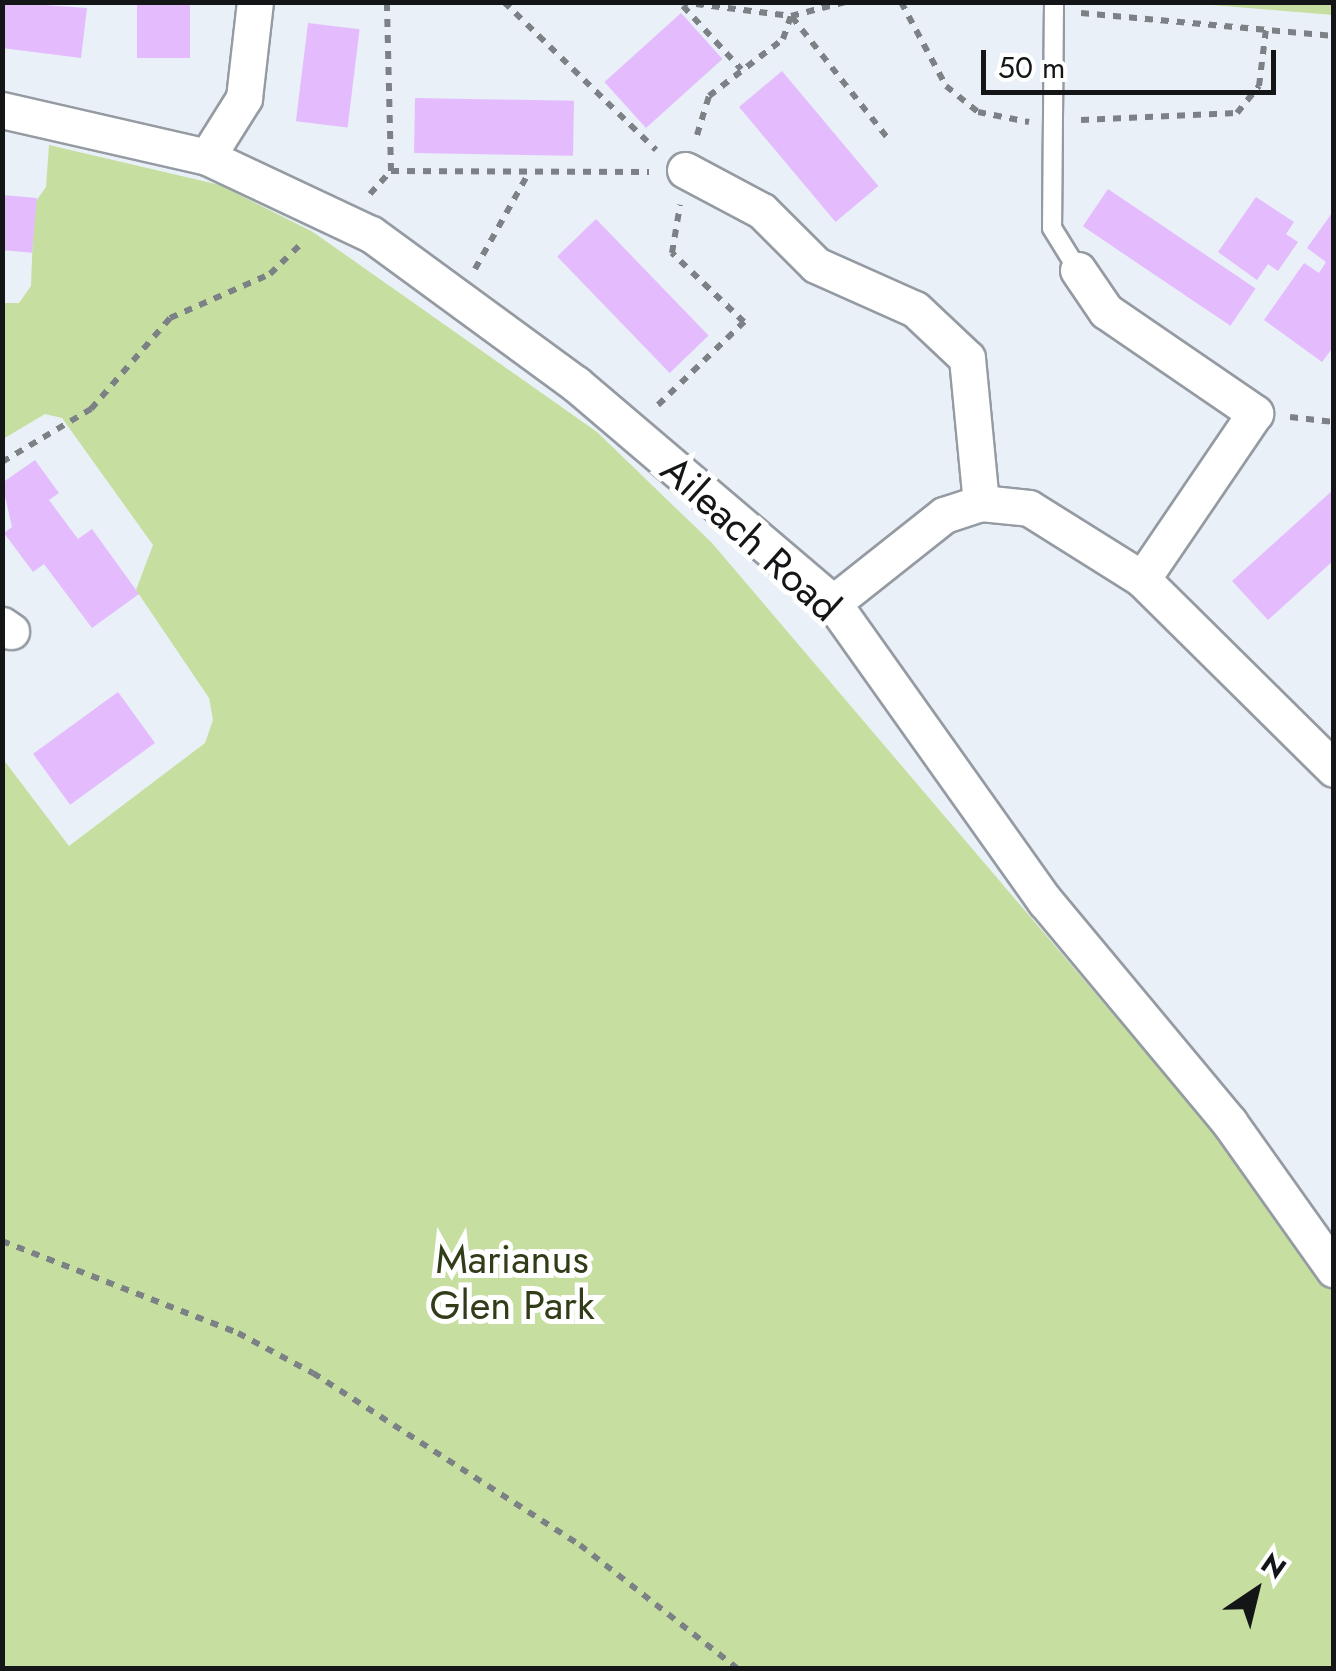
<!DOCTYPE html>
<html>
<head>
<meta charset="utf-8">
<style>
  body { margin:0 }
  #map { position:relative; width:1336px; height:1671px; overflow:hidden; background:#e9f0f7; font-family:Jost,sans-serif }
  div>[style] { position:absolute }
  .green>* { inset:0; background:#c6dfa0 }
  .building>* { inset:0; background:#e4bcfe; transform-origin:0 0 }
  .path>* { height:6px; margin-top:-3px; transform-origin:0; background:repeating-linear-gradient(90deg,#7c8185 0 8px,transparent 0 16px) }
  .roads { filter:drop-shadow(2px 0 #959ba2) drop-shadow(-2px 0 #959ba2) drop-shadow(0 2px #959ba2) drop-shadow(0 -2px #959ba2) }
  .lane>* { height:18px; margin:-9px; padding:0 9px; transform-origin:9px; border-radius:9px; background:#fff }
  .street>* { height:35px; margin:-17.5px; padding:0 17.5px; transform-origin:17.5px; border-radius:17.5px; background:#fff }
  span { translate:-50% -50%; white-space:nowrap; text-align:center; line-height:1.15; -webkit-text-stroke:10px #fff; paint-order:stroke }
  .street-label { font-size:40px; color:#131517 }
  .park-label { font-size:40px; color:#303d18 }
  .frame { position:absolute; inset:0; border:5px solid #131517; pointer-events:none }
  .north { position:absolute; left:1206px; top:1541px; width:100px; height:100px; -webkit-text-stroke:8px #fff; paint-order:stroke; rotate:35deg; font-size:28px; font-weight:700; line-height:40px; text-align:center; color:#131517 }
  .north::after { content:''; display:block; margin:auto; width:35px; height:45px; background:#131517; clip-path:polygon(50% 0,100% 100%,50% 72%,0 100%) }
  .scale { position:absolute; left:981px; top:50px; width:295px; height:45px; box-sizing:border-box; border:5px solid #131517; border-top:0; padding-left:12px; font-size:30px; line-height:35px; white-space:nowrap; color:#131517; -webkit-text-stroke:8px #fff; paint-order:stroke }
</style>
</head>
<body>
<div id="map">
  <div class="green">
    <div style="clip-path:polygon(1188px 3px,1333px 3px,1333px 15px)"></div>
    <div style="clip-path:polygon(49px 145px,220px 185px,313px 232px,597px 432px,712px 543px,1216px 1135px,1333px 1288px,1333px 1668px,3px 1668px,3px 759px,69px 846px,205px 743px,213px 720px,209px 698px,136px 590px,153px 545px,62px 418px,45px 414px,3px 439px,3px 303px,19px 303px,31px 286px,34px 204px,46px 187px)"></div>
  </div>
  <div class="building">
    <div style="clip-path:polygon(2px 2px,87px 8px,81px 58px,2px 48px)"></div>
    <div style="left:137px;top:2px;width:53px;height:56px"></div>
    <div style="left:681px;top:13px;width:62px;height:103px;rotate:48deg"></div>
    <div style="left:308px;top:23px;width:52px;height:99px;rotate:7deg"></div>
    <div style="left:782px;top:71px;width:150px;height:56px;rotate:50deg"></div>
    <div style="left:415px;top:98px;width:159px;height:55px;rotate:1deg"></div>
    <div style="left:1108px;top:189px;width:178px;height:45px;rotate:34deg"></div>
    <div style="left:2px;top:195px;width:35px;height:55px;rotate:5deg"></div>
    <div style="clip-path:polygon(1256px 197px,1294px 222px,1286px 234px,1298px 242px,1278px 271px,1268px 264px,1257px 280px,1218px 252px)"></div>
    <div style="clip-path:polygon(1334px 210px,1334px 346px,1322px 362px,1264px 320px,1304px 263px,1319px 273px,1326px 262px,1307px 248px)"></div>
    <div style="left:596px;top:219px;width:162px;height:54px;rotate:46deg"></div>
    <div style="clip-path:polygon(35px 460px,59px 493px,49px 500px,78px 539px,92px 529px,139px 594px,92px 628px,44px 564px,33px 572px,4px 533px,12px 527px,2px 483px)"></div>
    <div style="clip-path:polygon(1334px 489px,1334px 560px,1268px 620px,1232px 581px)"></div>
    <div style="left:118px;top:692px;width:63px;height:105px;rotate:54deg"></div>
  </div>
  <div class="path">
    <div style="left:504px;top:2px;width:212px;rotate:44.2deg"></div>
    <div style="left:680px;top:2px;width:112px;rotate:7.2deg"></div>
    <div style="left:791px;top:16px;width:56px;rotate:-14.5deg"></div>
    <div style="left:901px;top:2px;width:95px;rotate:61.8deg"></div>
    <div style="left:946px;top:86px;width:41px;rotate:39.1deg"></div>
    <div style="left:978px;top:112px;width:52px;rotate:11.1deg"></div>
    <div style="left:683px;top:6px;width:86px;rotate:47.4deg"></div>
    <div style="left:1081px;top:13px;width:254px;rotate:5.2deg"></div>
    <div style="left:792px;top:17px;width:158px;rotate:51.7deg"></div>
    <div style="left:1081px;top:120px;width:156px;rotate:-2.6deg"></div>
    <div style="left:1237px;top:113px;width:35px;rotate:-51deg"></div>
    <div style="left:1259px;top:86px;width:57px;rotate:-83deg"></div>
    <div style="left:697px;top:135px;width:41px;rotate:-72.9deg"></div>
    <div style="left:709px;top:96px;width:93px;rotate:-37.6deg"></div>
    <div style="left:783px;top:39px;width:24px;rotate:-71deg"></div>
    <div style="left:391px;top:171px;width:258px;rotate:0.2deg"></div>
    <div style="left:370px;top:194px;width:31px;rotate:-48deg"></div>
    <div style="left:391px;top:171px;width:169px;rotate:-91.4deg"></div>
    <div style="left:475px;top:269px;width:109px;rotate:-60.8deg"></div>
    <div style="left:658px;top:405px;width:120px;rotate:-44deg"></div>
    <div style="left:744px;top:322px;width:100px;rotate:-136.2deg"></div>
    <div style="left:672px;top:253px;width:49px;rotate:-80.5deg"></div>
    <div style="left:1290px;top:417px;width:44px;rotate:6.5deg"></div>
    <div style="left:2px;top:462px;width:104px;rotate:-30.8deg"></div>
    <div style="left:91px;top:409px;width:121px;rotate:-49deg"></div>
    <div style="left:170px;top:318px;width:109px;rotate:-23.7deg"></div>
    <div style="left:270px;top:274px;width:46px;rotate:-44.1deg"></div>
    <div style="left:2px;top:1241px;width:253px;rotate:21.3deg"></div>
    <div style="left:238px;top:1333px;width:85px;rotate:28.1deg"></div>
    <div style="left:313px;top:1373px;width:318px;rotate:32.8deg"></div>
    <div style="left:580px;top:1545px;width:199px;rotate:38.1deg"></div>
  </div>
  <div class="roads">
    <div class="lane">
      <div style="left:1054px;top:2px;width:226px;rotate:90.5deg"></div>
      <div style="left:1052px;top:228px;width:49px;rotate:58.2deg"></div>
    </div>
    <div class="street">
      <div style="left:2px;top:110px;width:210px;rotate:12.9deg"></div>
      <div style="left:207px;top:157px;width:181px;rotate:25.2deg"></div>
      <div style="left:371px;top:234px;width:254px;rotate:36.2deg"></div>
      <div style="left:576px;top:384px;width:338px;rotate:40.4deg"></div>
      <div style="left:833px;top:603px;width:366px;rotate:54.6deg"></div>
      <div style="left:1045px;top:901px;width:288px;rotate:50.2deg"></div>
      <div style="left:1229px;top:1122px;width:181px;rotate:54.6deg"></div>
      <div style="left:207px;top:157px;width:70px;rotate:-57.9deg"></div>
      <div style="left:244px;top:98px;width:97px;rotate:-83.5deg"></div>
      <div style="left:685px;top:170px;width:87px;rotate:28deg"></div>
      <div style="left:762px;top:211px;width:76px;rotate:45deg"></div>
      <div style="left:816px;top:265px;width:108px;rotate:24deg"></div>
      <div style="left:915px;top:309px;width:71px;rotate:43.3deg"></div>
      <div style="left:967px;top:358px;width:146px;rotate:84.5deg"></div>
      <div style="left:1078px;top:270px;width:50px;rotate:55.7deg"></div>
      <div style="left:1106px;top:311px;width:181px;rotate:34.4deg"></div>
      <div style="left:1255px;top:413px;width:201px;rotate:124.2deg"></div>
      <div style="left:833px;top:603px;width:142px;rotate:-38.4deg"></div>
      <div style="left:944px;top:515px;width:39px;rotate:-18deg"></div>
      <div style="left:981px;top:503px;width:48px;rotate:5.9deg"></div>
      <div style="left:1029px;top:508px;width:133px;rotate:32.1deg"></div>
      <div style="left:1142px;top:579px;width:270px;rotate:44.7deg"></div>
      <div style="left:2px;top:625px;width:11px;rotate:34deg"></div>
    </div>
  </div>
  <div class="street-label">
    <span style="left:751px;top:538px;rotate:42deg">Aileach Road</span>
  </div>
  <div class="park-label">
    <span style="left:512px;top:1282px">Marianus<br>Glen Park</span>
  </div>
  <div class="frame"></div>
  <div class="north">N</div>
  <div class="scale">50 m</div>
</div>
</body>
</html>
